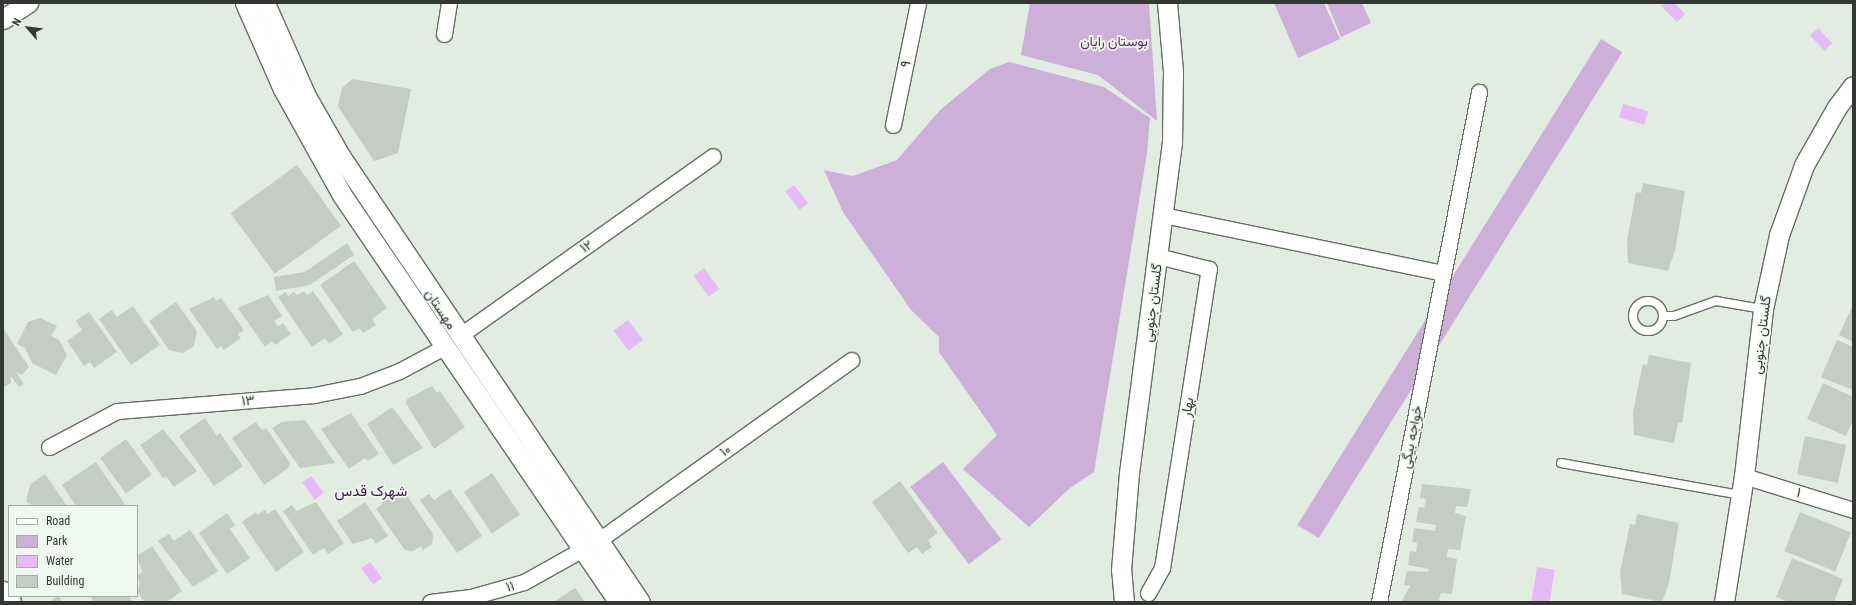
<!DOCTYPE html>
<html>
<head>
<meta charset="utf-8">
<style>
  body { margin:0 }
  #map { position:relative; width:1856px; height:605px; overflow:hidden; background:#e3ece3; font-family:"Roboto Condensed",Vazirmatn,sans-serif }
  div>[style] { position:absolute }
  .green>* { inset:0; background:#cdb0d7; transform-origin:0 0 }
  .water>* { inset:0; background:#e6baf5; transform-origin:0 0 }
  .building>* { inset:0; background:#c4ccc4; transform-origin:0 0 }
  .roads { filter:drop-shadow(1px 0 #676f67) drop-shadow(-1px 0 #676f67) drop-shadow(0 1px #676f67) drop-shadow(0 -1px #676f67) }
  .service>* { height:8px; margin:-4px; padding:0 4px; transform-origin:4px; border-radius:4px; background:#fff }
  .service>.ring { margin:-4px; padding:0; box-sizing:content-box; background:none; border:8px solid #fff; border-radius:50% }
  .minor>* { height:15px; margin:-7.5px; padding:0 7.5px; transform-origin:7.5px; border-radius:7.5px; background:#fff }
  .tertiary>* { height:19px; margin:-9.5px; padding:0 9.5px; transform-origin:9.5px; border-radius:9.5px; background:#fff }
  .secondary>* { height:22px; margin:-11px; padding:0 11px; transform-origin:11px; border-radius:11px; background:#fff }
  span { translate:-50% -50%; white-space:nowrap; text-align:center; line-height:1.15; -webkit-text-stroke:3.5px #f0f9f0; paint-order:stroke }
  .park-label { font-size:14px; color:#5e2a6e }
  .street-label { font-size:14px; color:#343734 }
  .neighbourhood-label { font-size:15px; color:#40174c }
  .frame { position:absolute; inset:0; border:4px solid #343734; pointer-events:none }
  .legend { position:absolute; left:8px; top:505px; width:130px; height:92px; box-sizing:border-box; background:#f0f9f0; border:1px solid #a5aba5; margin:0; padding:5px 7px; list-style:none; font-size:12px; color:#343734 }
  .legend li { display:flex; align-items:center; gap:8px; height:20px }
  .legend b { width:20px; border:1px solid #a5aba5 }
  .north { position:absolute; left:8px; top:8px; width:40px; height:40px; -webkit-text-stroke:3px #f0f9f0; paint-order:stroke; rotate:298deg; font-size:11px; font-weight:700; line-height:16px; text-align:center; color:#343734 }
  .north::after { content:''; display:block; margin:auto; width:14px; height:18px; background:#343734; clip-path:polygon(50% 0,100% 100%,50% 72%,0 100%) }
</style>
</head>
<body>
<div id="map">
  <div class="green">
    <div style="clip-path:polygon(1030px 3px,1149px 3px,1157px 121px,1098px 75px,1021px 55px)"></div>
    <div style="clip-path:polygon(1274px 3px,1324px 3px,1340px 39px,1298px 58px)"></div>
    <div style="clip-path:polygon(1327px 3px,1362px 3px,1371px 23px,1341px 37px)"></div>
    <div style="left:1601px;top:39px;width:25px;height:573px;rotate:32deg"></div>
    <div style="clip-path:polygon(1009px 62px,1104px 87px,1150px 118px,1147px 153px,1094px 472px,1070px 488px,1029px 527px,963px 469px,997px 435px,939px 352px,939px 337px,911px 310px,843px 212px,824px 170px,853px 176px,897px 160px,940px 110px,990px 69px)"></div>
    <div style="left:943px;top:462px;width:97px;height:41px;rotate:53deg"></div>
  </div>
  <div class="water">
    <div style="clip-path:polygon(1674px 3px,1685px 14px,1677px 22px,1660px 5px)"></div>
    <div style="left:1818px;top:28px;width:21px;height:11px;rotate:47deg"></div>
    <div style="left:1623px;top:104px;width:26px;height:14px;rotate:16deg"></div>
    <div style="left:794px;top:185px;width:23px;height:11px;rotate:52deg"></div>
    <div style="left:704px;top:268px;width:26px;height:13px;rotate:54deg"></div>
    <div style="left:628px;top:320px;width:25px;height:18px;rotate:53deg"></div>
    <div style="left:311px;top:476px;width:21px;height:11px;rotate:53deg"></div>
    <div style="left:370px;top:562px;width:20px;height:11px;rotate:53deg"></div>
    <div style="left:1537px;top:567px;width:18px;height:36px;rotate:9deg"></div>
  </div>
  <div class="building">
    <div style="clip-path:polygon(352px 79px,411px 89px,398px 153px,374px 161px,338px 106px,342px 88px)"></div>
    <div style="left:297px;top:165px;width:75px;height:82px;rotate:54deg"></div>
    <div style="clip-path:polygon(1643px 183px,1685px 191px,1675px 251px,1668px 271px,1628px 263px,1627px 240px,1636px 192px,1641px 193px)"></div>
    <div style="clip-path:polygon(347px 243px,354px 255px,310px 285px,276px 291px,274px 277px,305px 272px)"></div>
    <div style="clip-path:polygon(354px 261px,387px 308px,372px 319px,376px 325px,363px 333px,359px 328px,353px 332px,320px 285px)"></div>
    <div style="clip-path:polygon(304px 291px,307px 295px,313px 291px,343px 334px,329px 344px,325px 338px,312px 347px,278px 297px,286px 292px,288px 296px,294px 292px,297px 295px)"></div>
    <div style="clip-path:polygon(268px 295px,282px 316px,274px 321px,278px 326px,283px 323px,291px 334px,275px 345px,272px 341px,265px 347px,238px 308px)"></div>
    <div style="clip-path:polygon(214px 297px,216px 301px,221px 298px,244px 330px,238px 334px,241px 338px,224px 350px,221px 346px,217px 349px,189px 309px)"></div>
    <div style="clip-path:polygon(176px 302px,197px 331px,194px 346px,183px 353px,169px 350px,149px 321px)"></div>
    <div style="clip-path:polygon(1853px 305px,1853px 342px,1839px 335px)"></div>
    <div style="clip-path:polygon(133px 306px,160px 345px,131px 365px,99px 319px,112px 310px,117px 317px)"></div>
    <div style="clip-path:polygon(89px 312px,117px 352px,94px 368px,90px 362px,84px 366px,67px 341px,82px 330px,76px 321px)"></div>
    <div style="clip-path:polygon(40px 318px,57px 326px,51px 336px,59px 340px,67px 355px,56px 375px,32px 363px,25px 348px,17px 344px,28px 322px)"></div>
    <div style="clip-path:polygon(3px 328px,29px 367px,22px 375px,16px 372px,24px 384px,19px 387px,10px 375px,11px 383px,3px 388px)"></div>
    <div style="clip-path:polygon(1837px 340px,1853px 347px,1853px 390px,1821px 377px)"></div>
    <div style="clip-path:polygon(1649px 355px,1691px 363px,1682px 423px,1678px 423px,1674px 443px,1634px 435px,1633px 412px,1643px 364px,1647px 365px)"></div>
    <div style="clip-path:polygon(1823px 383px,1853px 397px,1853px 420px,1846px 436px,1807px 419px)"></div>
    <div style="clip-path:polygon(432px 386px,437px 393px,440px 391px,465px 427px,434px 449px,406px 403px,407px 399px)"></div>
    <div style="clip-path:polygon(392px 407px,423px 448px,393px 465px,367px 424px)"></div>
    <div style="clip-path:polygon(351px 413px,379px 454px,368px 461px,365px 458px,349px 469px,321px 429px)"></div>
    <div style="clip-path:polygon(205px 418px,217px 436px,220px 433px,243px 466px,214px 486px,179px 436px)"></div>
    <div style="clip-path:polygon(305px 420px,335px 463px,300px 468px,272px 428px,282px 422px)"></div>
    <div style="clip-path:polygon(256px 422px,262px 430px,266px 428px,290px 463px,288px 468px,264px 485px,232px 438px)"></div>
    <div style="clip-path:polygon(163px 429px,197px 471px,174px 487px,166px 476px,163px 478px,140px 445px)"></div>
    <div style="left:1805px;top:436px;width:42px;height:39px;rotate:12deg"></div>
    <div style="left:126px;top:439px;width:44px;height:32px;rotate:54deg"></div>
    <div style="clip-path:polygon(96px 462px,126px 506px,76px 506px,62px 485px)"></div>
    <div style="left:492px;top:473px;width:50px;height:34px;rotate:56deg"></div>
    <div style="clip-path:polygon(45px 474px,67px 506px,34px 506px,26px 502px,30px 485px)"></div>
    <div style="clip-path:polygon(900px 481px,938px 533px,928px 540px,932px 547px,922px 554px,917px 547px,908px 553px,872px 502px)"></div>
    <div style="clip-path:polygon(1422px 484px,1471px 489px,1467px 507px,1456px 506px,1455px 513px,1466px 516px,1460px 550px,1448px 549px,1447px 557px,1457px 559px,1452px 594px,1441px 593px,1439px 600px,1444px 602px,1401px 602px,1410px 586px,1404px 585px,1407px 571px,1428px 572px,1429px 569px,1408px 565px,1410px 551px,1416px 552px,1417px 543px,1412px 542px,1414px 528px,1435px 531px,1436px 525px,1416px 522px,1419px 507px,1424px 508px,1426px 499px,1420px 498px)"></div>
    <div style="clip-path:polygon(450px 489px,482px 536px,457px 553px,420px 500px,429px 494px,434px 500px)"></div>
    <div style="clip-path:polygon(407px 496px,433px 534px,432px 544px,423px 550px,421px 546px,413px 551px,405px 550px,376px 509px,382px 504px,382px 498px)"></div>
    <div style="clip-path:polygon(316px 502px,344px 543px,328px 554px,324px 548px,313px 555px,283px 511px,292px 505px,296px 511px)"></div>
    <div style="clip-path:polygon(365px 502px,388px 536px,376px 544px,372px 538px,353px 544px,337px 521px)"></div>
    <div style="clip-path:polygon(275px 509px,304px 552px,276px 572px,242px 522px,256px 512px,257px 515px,265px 510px,267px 514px)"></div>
    <div style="left:1800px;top:512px;width:55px;height:42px;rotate:22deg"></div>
    <div style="clip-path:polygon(227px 513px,235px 525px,230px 529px,250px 558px,227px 574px,199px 533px)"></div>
    <div style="clip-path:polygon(1637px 514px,1679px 523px,1669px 583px,1662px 602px,1622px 594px,1620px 572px,1630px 524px,1635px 525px)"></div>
    <div style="clip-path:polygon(190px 530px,218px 571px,193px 587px,158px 541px,169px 534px,174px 541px)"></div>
    <div style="clip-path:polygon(152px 546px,182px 591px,167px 602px,144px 602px,137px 591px,140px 583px,137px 575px,142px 572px,137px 556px)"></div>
    <div style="clip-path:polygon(1792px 558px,1843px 579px,1834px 602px,1789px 602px,1776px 597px)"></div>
    <div style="clip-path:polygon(575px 588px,585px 602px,554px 602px)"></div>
    <div style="clip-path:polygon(58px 596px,63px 602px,50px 602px,57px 596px)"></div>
    <div style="clip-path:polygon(90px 596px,129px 596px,133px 602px,94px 602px)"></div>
  </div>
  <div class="roads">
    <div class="service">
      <div class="ring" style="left:1633px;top:301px;width:22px;height:22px"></div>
      <div style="left:1663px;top:316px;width:11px"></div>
      <div style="left:1674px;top:316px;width:45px;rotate:-19.7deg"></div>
      <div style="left:1716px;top:301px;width:48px;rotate:9.7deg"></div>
      <div style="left:1561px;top:463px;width:183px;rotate:10.1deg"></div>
    </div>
    <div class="minor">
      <div style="left:444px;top:34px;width:31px;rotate:-81deg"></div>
      <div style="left:893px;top:125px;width:125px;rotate:-78.4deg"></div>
      <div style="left:1163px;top:215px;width:286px;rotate:11.7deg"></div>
      <div style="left:459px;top:336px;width:311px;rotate:-35.3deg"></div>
      <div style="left:49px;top:447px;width:77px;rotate:-27.9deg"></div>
      <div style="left:117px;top:411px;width:198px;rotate:-4.6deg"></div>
      <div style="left:314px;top:395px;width:47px;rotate:-11.1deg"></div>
      <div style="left:360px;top:386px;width:42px;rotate:-21deg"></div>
      <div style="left:399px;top:371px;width:53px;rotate:-28deg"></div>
      <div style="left:1744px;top:476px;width:114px;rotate:17.3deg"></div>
      <div style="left:599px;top:540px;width:310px;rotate:-35.5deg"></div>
      <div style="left:1148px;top:593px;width:29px;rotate:-61deg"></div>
      <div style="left:1162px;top:568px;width:303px;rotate:-81.1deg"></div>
      <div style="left:1209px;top:269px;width:53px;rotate:-165.7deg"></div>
      <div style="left:430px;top:602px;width:41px;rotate:-7deg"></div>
      <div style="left:471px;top:597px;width:55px;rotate:-15.8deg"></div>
      <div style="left:524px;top:582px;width:68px;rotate:-29.2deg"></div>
      <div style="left:1379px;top:602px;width:520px;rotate:-78.91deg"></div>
    </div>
    <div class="tertiary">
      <div style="left:245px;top:3px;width:94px;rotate:66.2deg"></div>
      <div style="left:283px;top:89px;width:121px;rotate:60.9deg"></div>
      <div style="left:342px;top:195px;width:492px;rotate:55.8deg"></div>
      <div style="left:265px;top:3px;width:102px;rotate:66.2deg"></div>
      <div style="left:306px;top:96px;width:70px;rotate:60.2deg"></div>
      <div style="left:341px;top:157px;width:536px;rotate:56.1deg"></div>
      <div style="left:3px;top:19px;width:30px;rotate:-33deg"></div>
      <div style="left:1124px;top:602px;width:32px;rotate:-95deg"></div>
      <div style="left:1121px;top:570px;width:97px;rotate:-85.3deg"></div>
      <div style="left:1129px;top:473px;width:333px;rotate:-82.6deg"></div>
      <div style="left:1172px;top:143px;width:72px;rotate:-89.2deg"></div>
      <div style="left:1173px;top:71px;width:68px;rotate:-95deg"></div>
      <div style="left:1724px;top:602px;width:128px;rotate:-81deg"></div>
      <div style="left:1744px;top:476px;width:168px;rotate:-83.5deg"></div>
      <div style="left:1763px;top:309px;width:76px;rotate:-77.8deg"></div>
      <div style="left:1779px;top:235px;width:74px;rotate:-70.3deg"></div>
      <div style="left:1804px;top:165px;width:67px;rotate:-60.4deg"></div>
      <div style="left:1837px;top:107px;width:26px;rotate:-53deg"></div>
    </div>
    <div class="secondary">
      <div style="left:3px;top:593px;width:11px;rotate:52deg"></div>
    </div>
  </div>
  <div class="park-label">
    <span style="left:1114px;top:41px">بوستان رایان</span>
  </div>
  <div class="street-label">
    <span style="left:905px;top:64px;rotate:-78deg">۹</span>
    <span style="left:586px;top:246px;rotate:-35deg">۱۲</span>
    <span style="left:1152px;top:303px;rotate:-83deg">گلستان جنوبی</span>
    <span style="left:441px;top:309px;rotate:57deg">مهستان</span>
    <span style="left:1761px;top:335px;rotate:-83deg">گلستان جنوبی</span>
    <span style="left:248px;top:400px;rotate:-5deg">۱۳</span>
    <span style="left:1187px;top:407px;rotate:-81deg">بهار</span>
    <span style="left:1411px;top:437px;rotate:-79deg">خواجه بیگی</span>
    <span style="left:725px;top:450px;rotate:-36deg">۱۰</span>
    <span style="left:1799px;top:492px;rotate:17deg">۱</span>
    <span style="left:510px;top:586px;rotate:-16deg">۱۱</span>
  </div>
  <div class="neighbourhood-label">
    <span style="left:371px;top:492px">شهرک قدس</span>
  </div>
  <div class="frame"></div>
  <ul class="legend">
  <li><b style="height:5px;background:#fff"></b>Road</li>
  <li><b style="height:11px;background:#cdb0d7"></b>Park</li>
  <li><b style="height:11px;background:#e6baf5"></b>Water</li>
  <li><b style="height:11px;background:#c4ccc4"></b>Building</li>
  </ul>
  <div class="north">N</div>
</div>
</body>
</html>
